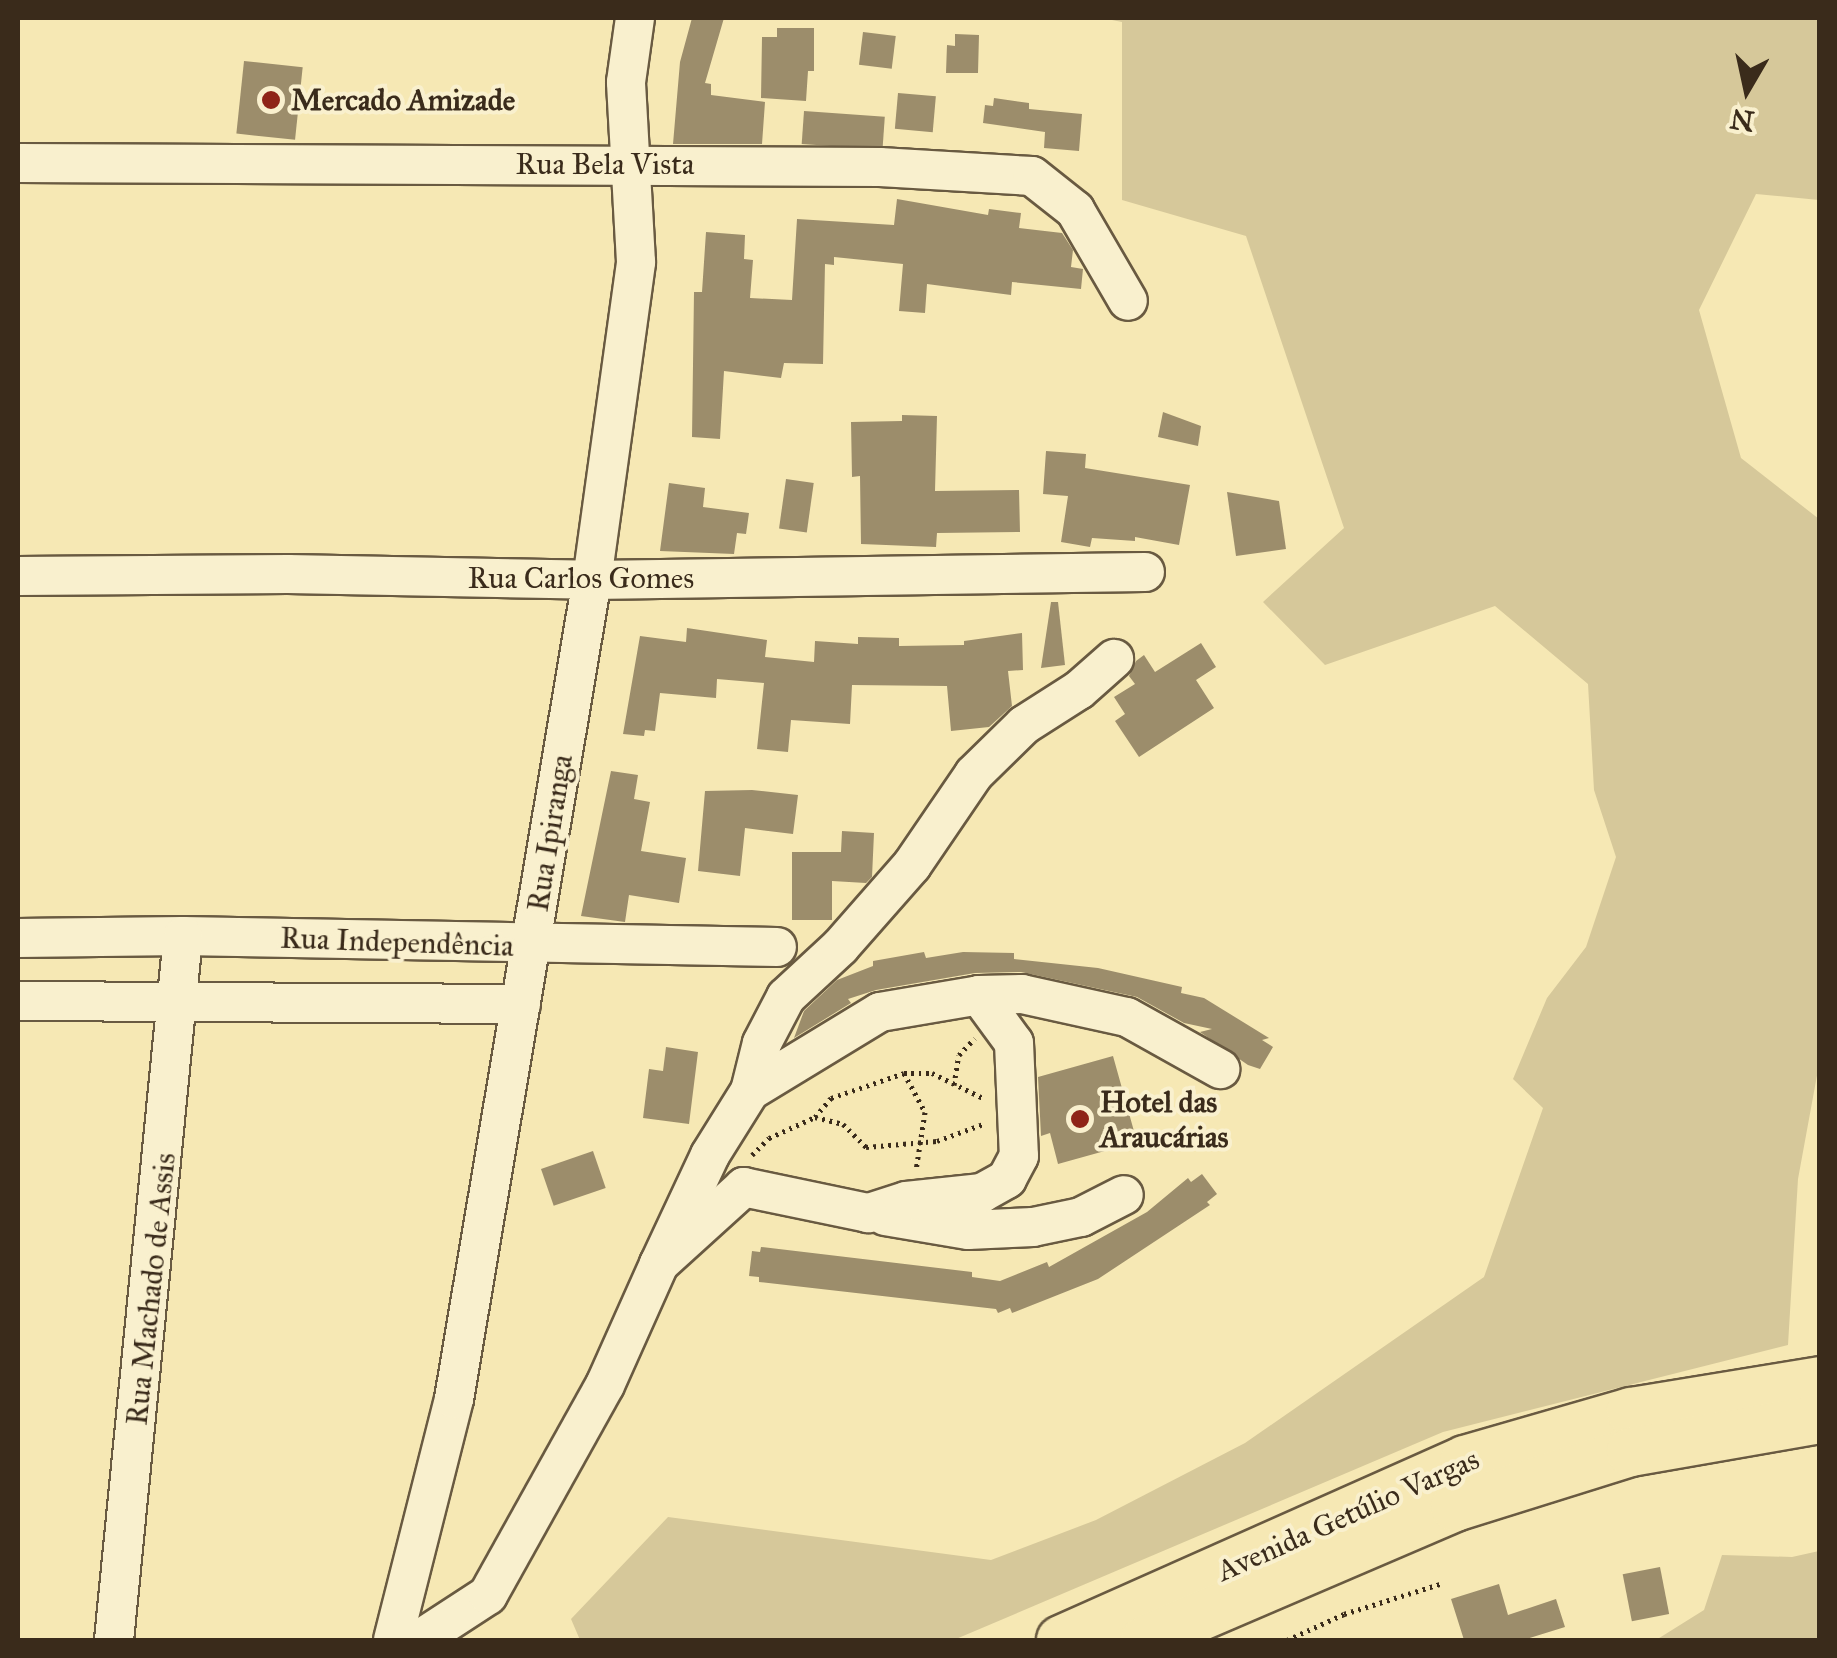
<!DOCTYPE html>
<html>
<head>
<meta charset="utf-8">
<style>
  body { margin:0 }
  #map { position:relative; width:1837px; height:1658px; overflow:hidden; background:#f6e8b4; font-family:"IM FELL Great Primer",serif }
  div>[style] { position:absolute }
  .green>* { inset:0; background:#d6c89a }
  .building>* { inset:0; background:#9c8d6b; transform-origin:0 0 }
  .path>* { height:5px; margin-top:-2.5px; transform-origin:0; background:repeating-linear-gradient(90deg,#3a2b1b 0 2.5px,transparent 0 7.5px) }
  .roads { filter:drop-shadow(2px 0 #695a41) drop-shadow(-2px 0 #695a41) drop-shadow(0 2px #695a41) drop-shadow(0 -2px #695a41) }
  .minor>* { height:38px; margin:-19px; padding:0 19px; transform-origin:19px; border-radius:19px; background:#f9f0ce }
  .major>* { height:48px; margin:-24px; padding:0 24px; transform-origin:24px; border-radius:24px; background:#f6e8b4 }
  .dots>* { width:28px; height:28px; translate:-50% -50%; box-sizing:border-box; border:5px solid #f9f0ce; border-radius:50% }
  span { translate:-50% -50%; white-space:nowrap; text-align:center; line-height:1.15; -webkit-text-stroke:8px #f9f0ce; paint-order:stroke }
  .poi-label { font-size:30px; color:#3a2b1b; font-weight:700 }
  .left { translate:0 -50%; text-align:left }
  .street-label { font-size:30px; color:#3a2b1b }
  .frame { position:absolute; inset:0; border:20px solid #3a2b1b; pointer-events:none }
  .north { position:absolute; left:1697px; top:40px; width:100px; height:100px; -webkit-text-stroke:8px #f9f0ce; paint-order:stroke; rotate:189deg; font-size:28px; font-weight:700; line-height:40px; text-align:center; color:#3a2b1b }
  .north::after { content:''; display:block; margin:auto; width:35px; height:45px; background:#3a2b1b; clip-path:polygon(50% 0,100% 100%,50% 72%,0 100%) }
</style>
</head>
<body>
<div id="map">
  <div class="green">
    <div style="clip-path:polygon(1102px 18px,1819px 18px,1819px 200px,1756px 194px,1699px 310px,1741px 458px,1819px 519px,1820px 1059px,1798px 1179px,1788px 1345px,1443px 1432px,956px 1639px,580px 1640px,571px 1619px,668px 1517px,991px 1560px,1096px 1520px,1245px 1443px,1484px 1277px,1543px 1108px,1513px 1079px,1547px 998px,1586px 947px,1616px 857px,1594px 790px,1588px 684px,1495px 606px,1325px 665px,1263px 602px,1344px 528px,1246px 236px,1122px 200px,1122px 22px)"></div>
    <div style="clip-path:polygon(1819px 1551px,1819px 1640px,1656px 1640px,1704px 1610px,1722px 1555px,1792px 1557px)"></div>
  </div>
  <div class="building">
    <div style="clip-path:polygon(692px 18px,724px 18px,705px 83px,711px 84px,711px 95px,765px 102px,762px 144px,673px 144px,680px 62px)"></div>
    <div style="clip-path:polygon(777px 28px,814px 28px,814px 71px,808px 71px,806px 101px,761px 98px,762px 37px,777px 37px)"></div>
    <div style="left:863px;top:32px;width:33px;height:33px;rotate:7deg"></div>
    <div style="clip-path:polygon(955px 34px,979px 35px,978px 73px,946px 73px,947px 45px,955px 46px)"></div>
    <div style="left:244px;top:61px;width:59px;height:73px;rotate:6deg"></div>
    <div style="left:898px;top:93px;width:38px;height:36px;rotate:5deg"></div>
    <div style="clip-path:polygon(994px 98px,1029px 103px,1029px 109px,1082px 114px,1079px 151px,1044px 148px,1045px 132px,983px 123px,985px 105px,993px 106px)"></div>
    <div style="left:804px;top:111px;width:81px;height:33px;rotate:4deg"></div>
    <div style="clip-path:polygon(897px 199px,988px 215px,989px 209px,1021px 213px,1019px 228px,1062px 233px,1073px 250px,1071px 267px,1083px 269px,1081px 289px,1012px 282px,1011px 295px,927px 284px,925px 313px,899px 311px,903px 264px,834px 257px,834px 265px,825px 264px,823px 364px,784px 363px,781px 378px,724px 371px,720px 439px,692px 437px,694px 292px,702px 292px,706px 232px,745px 235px,744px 259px,753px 260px,750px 298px,792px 300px,797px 219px,894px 225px)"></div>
    <div style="clip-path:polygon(1163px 412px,1201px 426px,1198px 446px,1158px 437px)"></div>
    <div style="clip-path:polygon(902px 415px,937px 416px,935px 491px,1019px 490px,1020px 532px,937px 533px,936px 547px,861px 544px,860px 476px,852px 477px,851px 422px,902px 421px)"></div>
    <div style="clip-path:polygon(1046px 451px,1086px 454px,1085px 468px,1190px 485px,1179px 545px,1135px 537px,1135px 541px,1092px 538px,1090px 547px,1061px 542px,1068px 496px,1043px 494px)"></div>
    <div style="left:786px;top:479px;width:28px;height:50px;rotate:8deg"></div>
    <div style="clip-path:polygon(669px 483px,705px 488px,703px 507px,749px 513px,746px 534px,737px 533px,734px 554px,660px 551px)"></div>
    <div style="clip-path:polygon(1227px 492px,1279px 501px,1286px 549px,1236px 556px)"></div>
    <div style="clip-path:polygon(1051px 602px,1058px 602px,1065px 665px,1041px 668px)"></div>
    <div style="clip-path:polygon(687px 628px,767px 640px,765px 657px,814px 662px,815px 641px,858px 644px,858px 637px,899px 638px,899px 646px,964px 645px,964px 641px,1022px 633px,1023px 670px,1008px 671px,1012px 706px,989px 727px,951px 731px,947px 686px,852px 685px,850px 724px,791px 720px,788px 752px,757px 749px,764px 683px,717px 679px,716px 698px,660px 693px,655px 731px,645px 730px,644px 736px,623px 734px,640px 636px,686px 642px)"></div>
    <div style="clip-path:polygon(1201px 643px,1216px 667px,1196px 680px,1214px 708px,1139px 757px,1115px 721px,1125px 714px,1114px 697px,1135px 684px,1129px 676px,1136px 661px,1144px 655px,1155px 672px)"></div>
    <div style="clip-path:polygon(611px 771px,638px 775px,634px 799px,650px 802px,641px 851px,686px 858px,679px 903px,629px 895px,625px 922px,581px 916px)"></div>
    <div style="clip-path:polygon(705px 791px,752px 790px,798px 795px,793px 834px,745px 828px,740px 876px,698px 871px)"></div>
    <div style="clip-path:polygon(842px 831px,874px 833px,872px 877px,866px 883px,832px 881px,832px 920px,792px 920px,792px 852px,841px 852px)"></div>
    <div style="clip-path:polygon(924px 952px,926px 958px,963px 952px,1014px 953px,1014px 959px,1098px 968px,1182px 987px,1181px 993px,1204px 998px,1269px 1038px,1262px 1040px,1273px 1047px,1260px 1069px,1248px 1065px,1200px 1032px,1212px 1029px,1184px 1023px,1137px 997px,1021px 972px,975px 973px,876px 990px,848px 999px,851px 1003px,794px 1038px,804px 1011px,837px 980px,873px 966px,873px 961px)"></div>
    <div style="clip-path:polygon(666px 1047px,698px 1052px,689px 1124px,643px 1118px,649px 1069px,663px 1071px)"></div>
    <div style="clip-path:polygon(1113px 1056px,1137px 1142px,1058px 1164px,1050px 1133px,1041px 1136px,1038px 1077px)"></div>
    <div style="left:593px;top:1151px;width:39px;height:55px;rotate:71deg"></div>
    <div style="clip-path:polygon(1202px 1174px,1217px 1194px,1207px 1202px,1210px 1205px,1098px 1279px,1012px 1313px,1010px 1308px,998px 1313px,996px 1309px,759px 1282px,759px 1277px,749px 1276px,752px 1251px,760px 1252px,761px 1247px,972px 1272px,972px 1277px,1000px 1281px,1047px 1262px,1049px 1267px,1147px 1212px,1188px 1178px,1191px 1182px)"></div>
    <div style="left:1660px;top:1567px;width:48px;height:38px;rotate:79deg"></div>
    <div style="clip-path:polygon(1499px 1584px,1508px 1615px,1556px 1599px,1565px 1627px,1523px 1640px,1464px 1640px,1451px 1599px)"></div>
  </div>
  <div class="path">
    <div style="left:904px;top:1073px;width:44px;rotate:61.7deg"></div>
    <div style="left:925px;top:1112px;width:59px;rotate:98.8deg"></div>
    <div style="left:954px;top:1085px;width:30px;rotate:-81deg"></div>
    <div style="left:959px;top:1055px;width:23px;rotate:-47deg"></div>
    <div style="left:815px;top:1117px;width:25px;rotate:-50deg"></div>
    <div style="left:831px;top:1098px;width:77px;rotate:-18.9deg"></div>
    <div style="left:904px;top:1073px;width:28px"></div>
    <div style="left:932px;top:1073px;width:59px;rotate:26.1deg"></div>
    <div style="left:752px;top:1155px;width:24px;rotate:-45deg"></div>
    <div style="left:769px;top:1138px;width:51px;rotate:-24.5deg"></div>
    <div style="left:815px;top:1117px;width:29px;rotate:14deg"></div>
    <div style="left:843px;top:1124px;width:33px;rotate:45deg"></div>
    <div style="left:866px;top:1147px;width:71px;rotate:-4.8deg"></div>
    <div style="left:937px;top:1141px;width:52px;rotate:-20.2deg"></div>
    <div style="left:1287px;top:1640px;width:63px;rotate:-24.5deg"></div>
    <div style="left:1344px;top:1614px;width:101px;rotate:-17.4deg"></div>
  </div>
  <div class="roads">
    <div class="minor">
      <div style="left:18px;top:163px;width:862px;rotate:0.27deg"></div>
      <div style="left:880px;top:167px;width:152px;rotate:3.4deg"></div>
      <div style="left:1032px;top:176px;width:55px;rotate:38.3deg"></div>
      <div style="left:1075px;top:210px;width:105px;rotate:59.8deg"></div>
      <div style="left:18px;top:576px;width:270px;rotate:-0.4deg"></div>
      <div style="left:288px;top:574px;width:304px;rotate:1.1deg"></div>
      <div style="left:592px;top:580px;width:553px;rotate:-0.83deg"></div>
      <div style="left:18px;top:938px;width:165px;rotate:-0.7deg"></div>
      <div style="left:183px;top:936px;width:594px;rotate:1.06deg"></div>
      <div style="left:979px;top:995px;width:43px;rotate:-1.3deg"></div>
      <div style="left:1022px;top:994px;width:107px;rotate:12.4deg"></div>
      <div style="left:1127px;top:1017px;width:107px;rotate:29.2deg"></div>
      <div style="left:18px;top:1001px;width:503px;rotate:0.34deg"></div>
      <div style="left:750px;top:1091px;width:49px;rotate:-76deg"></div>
      <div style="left:762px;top:1043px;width:52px;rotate:-62.4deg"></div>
      <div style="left:786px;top:997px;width:74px;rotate:-42.8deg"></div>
      <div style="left:840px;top:947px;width:109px;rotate:-48.7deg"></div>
      <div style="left:912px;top:865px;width:110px;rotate:-55.7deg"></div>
      <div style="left:974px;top:774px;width:70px;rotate:-44.4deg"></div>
      <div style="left:1024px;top:725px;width:65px;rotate:-32.5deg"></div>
      <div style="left:1079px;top:690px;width:47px;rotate:-41.5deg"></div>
      <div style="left:885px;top:1216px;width:84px;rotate:9.6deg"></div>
      <div style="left:968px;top:1230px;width:65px;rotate:-2.6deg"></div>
      <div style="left:1033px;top:1227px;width:49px;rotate:-11.8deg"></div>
      <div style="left:1081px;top:1217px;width:48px;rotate:-27.1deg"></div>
      <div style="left:114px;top:1640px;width:707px;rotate:-84.4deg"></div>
      <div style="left:393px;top:1640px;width:249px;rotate:-75.8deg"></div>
      <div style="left:454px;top:1399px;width:831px;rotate:-80.44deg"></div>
      <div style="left:592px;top:580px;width:321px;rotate:-82.1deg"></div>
      <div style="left:636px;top:262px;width:180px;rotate:-93.2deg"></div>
      <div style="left:626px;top:82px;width:65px;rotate:-82deg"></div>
      <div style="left:419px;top:1640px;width:82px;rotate:-33.1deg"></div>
      <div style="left:488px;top:1595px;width:240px;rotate:-60.9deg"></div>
      <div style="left:605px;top:1385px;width:133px;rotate:-65.9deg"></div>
      <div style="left:659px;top:1264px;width:120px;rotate:-64.9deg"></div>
      <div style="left:710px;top:1155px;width:75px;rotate:-58deg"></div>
      <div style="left:750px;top:1091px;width:152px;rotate:-31.3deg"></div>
      <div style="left:880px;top:1012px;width:100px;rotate:-9.7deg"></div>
      <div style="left:979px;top:995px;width:59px;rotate:53.9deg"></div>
      <div style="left:1014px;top:1043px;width:113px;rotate:87.5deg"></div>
      <div style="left:1019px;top:1156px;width:26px;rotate:118deg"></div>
      <div style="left:1007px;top:1179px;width:29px;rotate:151deg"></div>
      <div style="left:982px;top:1193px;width:76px;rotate:174deg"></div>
      <div style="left:906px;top:1201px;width:40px;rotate:162deg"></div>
      <div style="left:868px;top:1213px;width:127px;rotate:-168.2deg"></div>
      <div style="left:744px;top:1187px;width:115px;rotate:137.8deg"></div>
    </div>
    <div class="major">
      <div style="left:1061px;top:1640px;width:442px;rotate:-24deg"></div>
      <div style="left:1465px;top:1460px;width:173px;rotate:-16.1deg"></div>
      <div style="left:1631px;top:1412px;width:192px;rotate:-9.3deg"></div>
      <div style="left:1145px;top:1640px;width:337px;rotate:-23.2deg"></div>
      <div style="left:1455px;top:1507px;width:184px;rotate:-17.4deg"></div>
      <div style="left:1631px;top:1452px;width:192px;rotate:-9.9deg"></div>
    </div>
  </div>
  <div class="dots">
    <div style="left:271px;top:100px;background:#8f2418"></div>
    <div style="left:1080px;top:1119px;background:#8f2418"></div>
  </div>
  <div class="poi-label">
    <span class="left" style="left:291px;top:100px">Mercado Amizade</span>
    <span class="left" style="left:1100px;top:1119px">Hotel das<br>Araucárias</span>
  </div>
  <div class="street-label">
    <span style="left:605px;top:164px">Rua Bela Vista</span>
    <span style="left:581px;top:578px">Rua Carlos Gomes</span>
    <span style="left:550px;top:833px;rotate:-81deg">Rua Ipiranga</span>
    <span style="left:397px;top:942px;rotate:2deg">Rua Independência</span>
    <span style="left:151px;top:1289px;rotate:-84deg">Rua Machado de Assis</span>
    <span style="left:1348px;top:1515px;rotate:-24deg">Avenida Getúlio Vargas</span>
  </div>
  <div class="frame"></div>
  <div class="north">N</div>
</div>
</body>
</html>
